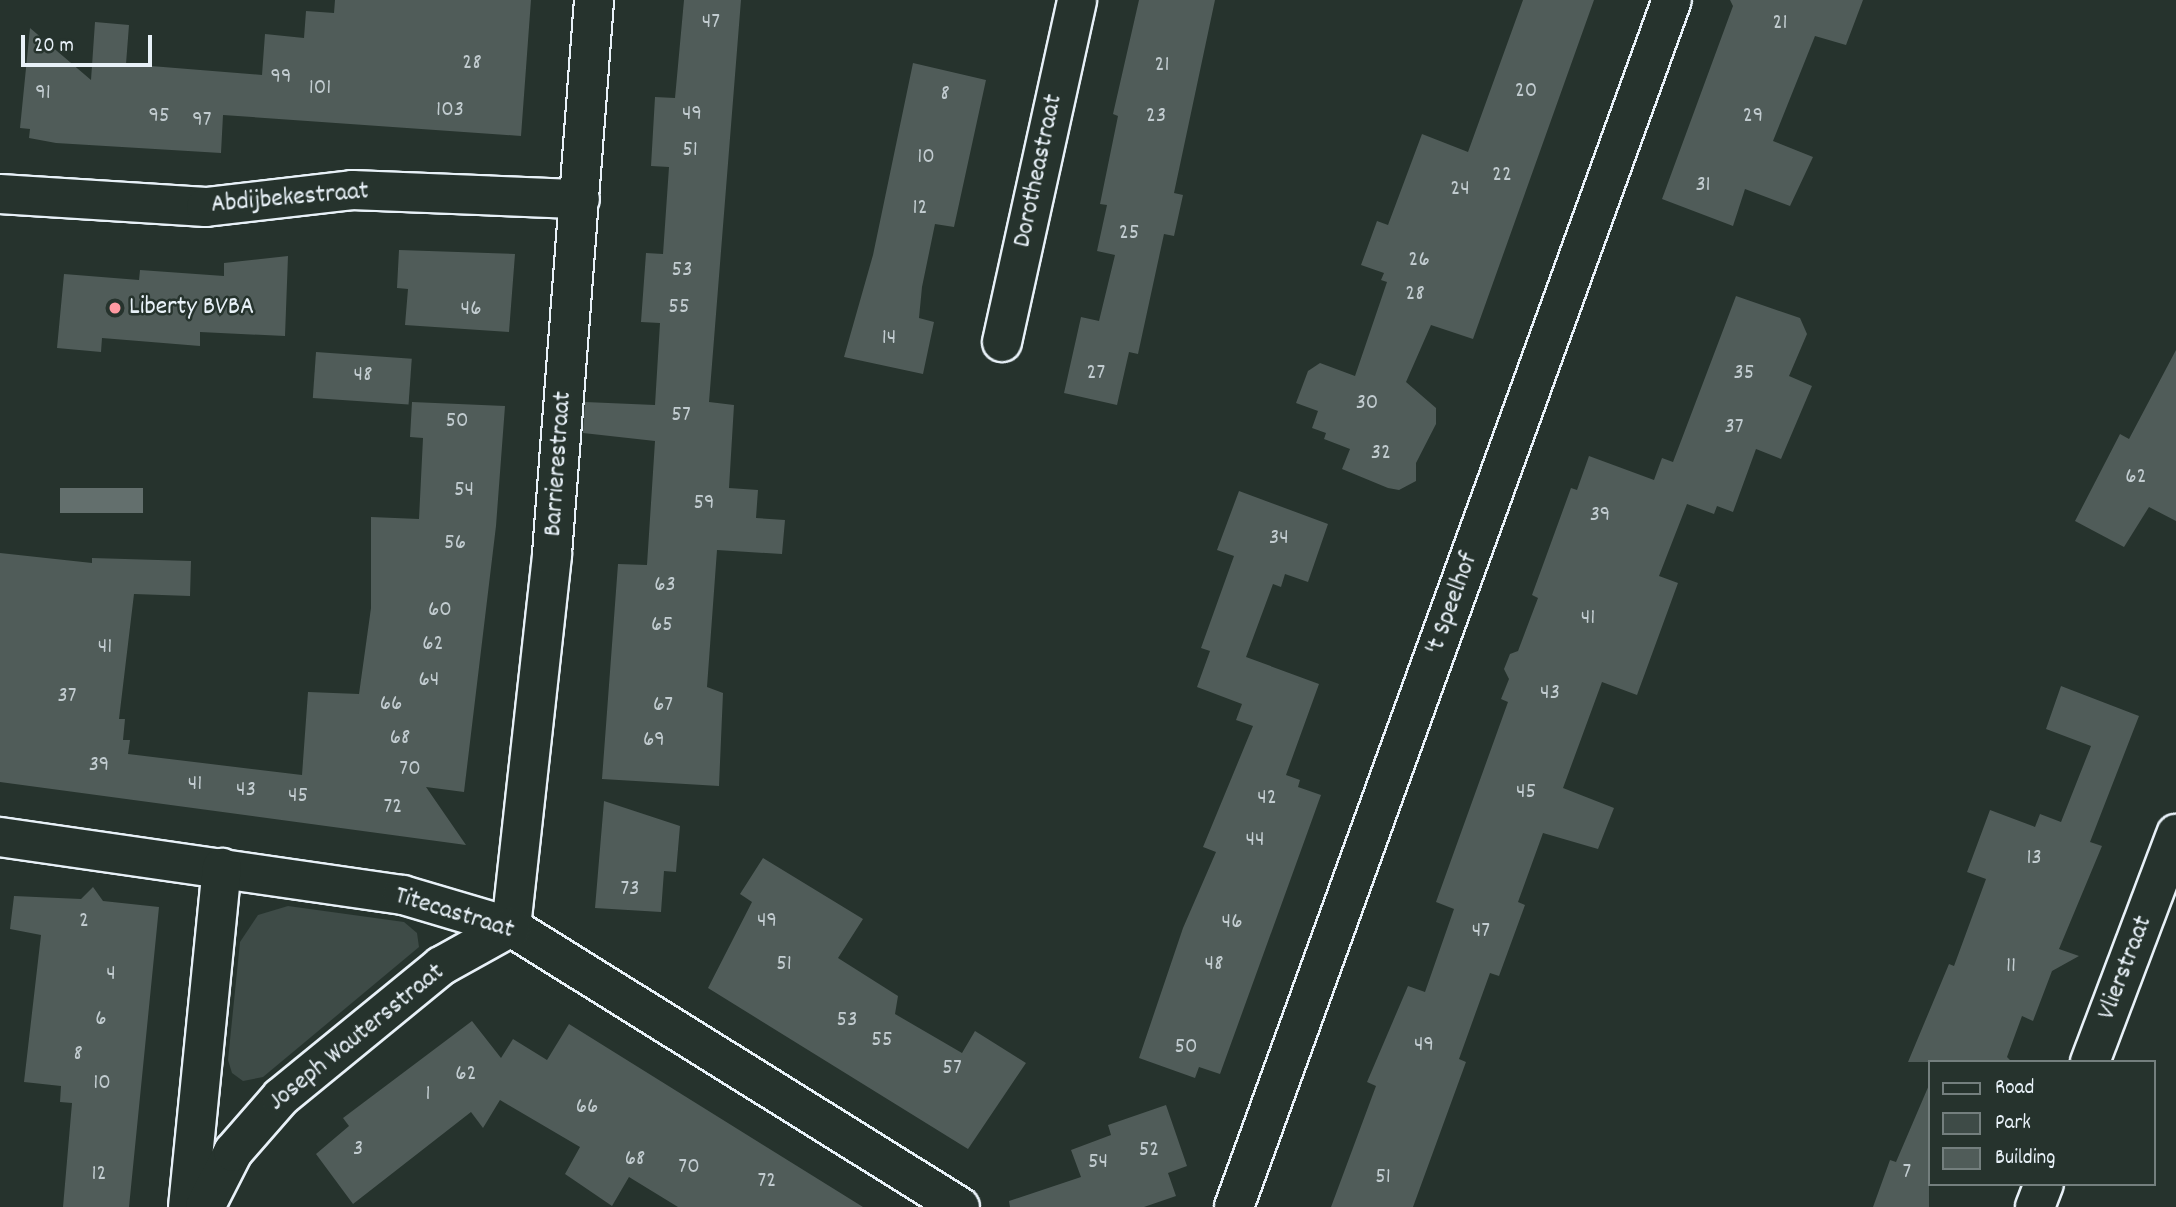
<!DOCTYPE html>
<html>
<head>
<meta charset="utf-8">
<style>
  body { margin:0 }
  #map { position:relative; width:2176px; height:1207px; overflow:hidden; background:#26332d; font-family:Dekko,sans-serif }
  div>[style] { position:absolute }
  .green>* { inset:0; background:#3e4b47 }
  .water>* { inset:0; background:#636f6d; transform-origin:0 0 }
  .building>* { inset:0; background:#505c59; transform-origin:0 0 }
  .roads { filter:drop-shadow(2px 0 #e8f1f8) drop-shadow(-2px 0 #e8f1f8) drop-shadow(0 2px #e8f1f8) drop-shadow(0 -2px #e8f1f8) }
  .minor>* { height:38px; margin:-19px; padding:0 19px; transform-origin:19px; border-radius:19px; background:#26332d }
  .dots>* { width:19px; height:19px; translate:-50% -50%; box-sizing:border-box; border:4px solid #26332d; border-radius:50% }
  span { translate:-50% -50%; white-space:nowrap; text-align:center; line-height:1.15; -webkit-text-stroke:5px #26332d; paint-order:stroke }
  .number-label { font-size:23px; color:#c2ccd0 }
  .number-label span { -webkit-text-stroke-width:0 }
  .street-label { font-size:26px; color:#e8f1f8 }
  .poi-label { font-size:26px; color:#e8f1f8 }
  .left { translate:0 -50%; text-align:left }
  .legend { position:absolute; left:1928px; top:1060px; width:228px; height:126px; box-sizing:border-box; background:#26332d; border:2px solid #747f7e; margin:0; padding:9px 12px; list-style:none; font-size:21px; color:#e8f1f8 }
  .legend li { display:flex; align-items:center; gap:14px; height:35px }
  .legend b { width:35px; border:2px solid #747f7e }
  .scale { position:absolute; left:21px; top:35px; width:131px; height:32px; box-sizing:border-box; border:4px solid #e8f1f8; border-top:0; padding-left:9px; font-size:21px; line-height:24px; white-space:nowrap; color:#e8f1f8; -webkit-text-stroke:5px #26332d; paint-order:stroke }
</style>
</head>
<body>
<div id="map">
  <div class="green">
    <div style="clip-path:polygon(288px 906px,404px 922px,417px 933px,419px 947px,263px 1077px,243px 1081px,232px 1073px,228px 1060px,240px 942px,258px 915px)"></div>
  </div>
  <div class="water">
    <div style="left:60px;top:488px;width:83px;height:25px"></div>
  </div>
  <div class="building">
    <div style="clip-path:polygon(335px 0,531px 0,521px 136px,223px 115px,221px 153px,56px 143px,29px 138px,30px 129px,20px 128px,30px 28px,91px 80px,95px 22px,129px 25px,126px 64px,262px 75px,265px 34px,304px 38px,306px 11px,334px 13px)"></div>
    <div style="clip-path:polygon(684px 0,741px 0,709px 402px,734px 405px,729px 488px,758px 490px,756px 518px,785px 520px,782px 554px,717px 550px,707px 687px,723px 693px,719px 786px,602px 779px,618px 564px,647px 565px,655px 441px,583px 433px,585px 402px,655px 405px,660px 323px,641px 322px,646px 253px,663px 254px,669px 167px,651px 166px,655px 97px,675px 98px)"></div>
    <div style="clip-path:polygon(1139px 0,1215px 0,1174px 193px,1183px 195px,1174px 236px,1164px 234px,1138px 354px,1129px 352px,1117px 405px,1064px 393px,1081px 317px,1099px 321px,1115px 255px,1097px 251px,1107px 205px,1100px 204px,1118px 116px,1113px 114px)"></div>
    <div style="clip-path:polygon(1523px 0,1594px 0,1473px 339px,1431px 325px,1406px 382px,1436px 408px,1436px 424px,1416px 463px,1416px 481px,1399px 490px,1388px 488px,1342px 469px,1350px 449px,1324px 439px,1326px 433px,1312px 428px,1318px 411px,1296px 403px,1308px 371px,1320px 363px,1355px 376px,1387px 282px,1381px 280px,1384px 273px,1361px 265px,1377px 221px,1388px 225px,1422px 134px,1468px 152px)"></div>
    <div style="clip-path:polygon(1730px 0,1863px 0,1846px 45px,1815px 36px,1773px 141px,1813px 157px,1790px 206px,1745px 189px,1733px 226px,1662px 199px,1733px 6px)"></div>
    <div style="clip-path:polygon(913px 63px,986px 80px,954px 227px,935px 224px,922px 287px,919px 318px,934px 322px,923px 374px,844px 357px,873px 255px)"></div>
    <div style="clip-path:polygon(399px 250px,515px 254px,509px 332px,405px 325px,408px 289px,397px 288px)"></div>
    <div style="clip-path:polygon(288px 256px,285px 336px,200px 332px,200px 346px,102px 338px,101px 352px,57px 348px,64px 274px,139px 280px,140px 270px,224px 276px,224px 263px)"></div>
    <div style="clip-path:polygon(1736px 296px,1800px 318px,1807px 334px,1789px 376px,1812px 386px,1781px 459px,1756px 449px,1733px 512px,1717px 506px,1714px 514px,1687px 504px,1659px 576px,1678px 583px,1637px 695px,1602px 682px,1563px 788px,1614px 808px,1598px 849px,1543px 833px,1518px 902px,1525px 905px,1499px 976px,1490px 973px,1459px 1059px,1466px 1062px,1413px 1207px,1331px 1207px,1376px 1086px,1367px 1082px,1408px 986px,1425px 992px,1454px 909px,1436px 902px,1508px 702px,1501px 699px,1509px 679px,1504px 669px,1510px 654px,1518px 651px,1538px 598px,1532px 595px,1571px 488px,1577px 490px,1589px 456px,1654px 480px,1662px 458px,1673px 462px)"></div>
    <div style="clip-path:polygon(2176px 350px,2176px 521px,2149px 507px,2124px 547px,2075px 521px,2120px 434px,2129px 439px)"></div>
    <div style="left:316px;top:352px;width:96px;height:46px;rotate:4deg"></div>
    <div style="clip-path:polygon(412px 402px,505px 406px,496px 526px,464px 792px,426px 787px,466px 845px,0 782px,0 553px,92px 563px,92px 558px,191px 561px,190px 596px,134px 594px,119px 719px,125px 719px,123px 740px,130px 740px,128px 754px,302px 775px,308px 692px,359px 694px,371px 608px,371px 517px,419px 519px,423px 438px,410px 437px)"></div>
    <div style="clip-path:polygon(1239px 491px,1328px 524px,1308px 582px,1285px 574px,1281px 587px,1273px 584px,1246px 657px,1319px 684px,1286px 775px,1300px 780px,1298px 787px,1321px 795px,1220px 1074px,1199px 1067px,1195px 1078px,1139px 1058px,1183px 928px,1216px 852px,1203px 847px,1253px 726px,1236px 720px,1242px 704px,1197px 687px,1210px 651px,1201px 648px,1234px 556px,1217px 550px)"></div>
    <div style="clip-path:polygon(2061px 686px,2139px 716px,2090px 842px,2102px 846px,2059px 949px,2079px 956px,2052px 971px,2033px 1021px,2022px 1016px,2007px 1057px,2012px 1062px,1908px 1062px,1949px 964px,1954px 966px,1986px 879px,1967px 872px,1990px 810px,2035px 827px,2040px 814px,2061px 822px,2091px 746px,2046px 729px)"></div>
    <div style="clip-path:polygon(604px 801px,680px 826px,676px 872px,664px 871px,661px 912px,595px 908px)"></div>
    <div style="clip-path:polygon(763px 858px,863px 919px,838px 958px,898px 996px,895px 1014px,962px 1053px,975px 1031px,1026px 1063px,968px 1149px,708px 988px,752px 902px,740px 894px)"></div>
    <div style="clip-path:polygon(93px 887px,103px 901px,159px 907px,129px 1207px,63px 1207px,72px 1103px,60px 1102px,61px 1086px,24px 1082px,41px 935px,10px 929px,14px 896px,81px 899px)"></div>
    <div style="clip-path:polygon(472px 1021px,501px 1058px,513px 1039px,547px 1060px,569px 1024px,863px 1207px,678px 1207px,629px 1177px,612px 1206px,565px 1174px,580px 1147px,500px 1100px,483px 1128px,471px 1112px,353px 1204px,316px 1154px,349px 1126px,343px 1118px)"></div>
    <div style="clip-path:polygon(1929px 1085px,1929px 1207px,1873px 1207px,1890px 1160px,1896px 1162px)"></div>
    <div style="clip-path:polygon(1166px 1105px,1187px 1166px,1168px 1173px,1176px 1196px,1144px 1207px,1010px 1207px,1009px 1201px,1081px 1177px,1071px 1150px,1111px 1135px,1108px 1125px)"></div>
  </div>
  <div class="roads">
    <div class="minor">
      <div style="left:0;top:194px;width:206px;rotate:3.6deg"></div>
      <div style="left:206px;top:207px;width:147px;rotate:-6.6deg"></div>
      <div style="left:352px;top:190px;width:228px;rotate:2.3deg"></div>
      <div style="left:1002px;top:342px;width:350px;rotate:-77.6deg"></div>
      <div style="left:0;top:837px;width:407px;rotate:8.2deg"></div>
      <div style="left:403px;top:895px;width:113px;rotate:16.5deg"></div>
      <div style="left:511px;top:927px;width:529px;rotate:31.95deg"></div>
      <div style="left:511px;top:927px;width:375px;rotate:-83.7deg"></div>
      <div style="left:552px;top:554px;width:556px;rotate:-85.66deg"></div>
      <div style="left:2090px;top:1062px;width:244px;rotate:-69.3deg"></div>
      <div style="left:188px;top:1207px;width:341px;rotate:-84.3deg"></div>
      <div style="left:205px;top:1207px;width:62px;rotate:-63deg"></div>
      <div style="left:233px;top:1152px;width:73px;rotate:-48.9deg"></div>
      <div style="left:281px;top:1097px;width:207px;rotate:-39.3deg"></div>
      <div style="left:441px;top:966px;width:80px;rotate:-29.1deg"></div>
      <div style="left:1234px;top:1207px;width:1284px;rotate:-70.06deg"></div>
      <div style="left:2035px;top:1207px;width:25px;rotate:-69deg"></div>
    </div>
  </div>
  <div class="dots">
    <div style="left:115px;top:308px;background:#ff9aa2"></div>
  </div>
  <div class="number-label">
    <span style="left:711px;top:23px">47</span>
    <span style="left:1780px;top:24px">21</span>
    <span style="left:472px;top:64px">28</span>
    <span style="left:1162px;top:66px">21</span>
    <span style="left:281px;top:78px">99</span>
    <span style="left:320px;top:89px">101</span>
    <span style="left:1526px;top:92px">20</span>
    <span style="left:43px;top:94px">91</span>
    <span style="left:945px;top:95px">8</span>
    <span style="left:450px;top:111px">103</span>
    <span style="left:692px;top:115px">49</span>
    <span style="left:159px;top:117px">95</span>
    <span style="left:1156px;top:117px">23</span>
    <span style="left:1753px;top:117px">29</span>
    <span style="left:202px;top:121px">97</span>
    <span style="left:690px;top:151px">51</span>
    <span style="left:926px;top:158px">10</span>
    <span style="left:1502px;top:176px">22</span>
    <span style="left:1703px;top:186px">31</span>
    <span style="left:1460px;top:190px">24</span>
    <span style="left:920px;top:209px">12</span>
    <span style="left:1129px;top:234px">25</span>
    <span style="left:1419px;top:261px">26</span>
    <span style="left:682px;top:271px">53</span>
    <span style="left:1415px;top:295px">28</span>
    <span style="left:679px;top:308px">55</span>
    <span style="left:471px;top:310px">46</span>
    <span style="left:889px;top:339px">14</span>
    <span style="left:1096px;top:374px">27</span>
    <span style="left:1744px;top:374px">35</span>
    <span style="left:363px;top:376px">48</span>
    <span style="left:1367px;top:404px">30</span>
    <span style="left:681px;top:416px">57</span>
    <span style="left:457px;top:422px">50</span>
    <span style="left:1734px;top:428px">37</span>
    <span style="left:1381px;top:454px">32</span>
    <span style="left:2136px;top:478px">62</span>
    <span style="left:464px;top:491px">54</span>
    <span style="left:704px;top:504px">59</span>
    <span style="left:1600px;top:516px">39</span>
    <span style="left:1279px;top:539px">34</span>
    <span style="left:455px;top:544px">56</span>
    <span style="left:665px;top:586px">63</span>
    <span style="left:440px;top:611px">60</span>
    <span style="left:1588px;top:619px">41</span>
    <span style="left:662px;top:626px">65</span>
    <span style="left:433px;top:645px">62</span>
    <span style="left:105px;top:648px">41</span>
    <span style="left:429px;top:681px">64</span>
    <span style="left:1550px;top:694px">43</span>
    <span style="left:67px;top:697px">37</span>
    <span style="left:391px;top:705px">66</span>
    <span style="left:663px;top:706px">67</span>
    <span style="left:400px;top:739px">68</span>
    <span style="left:654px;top:741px">69</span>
    <span style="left:99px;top:766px">39</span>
    <span style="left:410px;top:770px">70</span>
    <span style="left:195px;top:785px">41</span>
    <span style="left:246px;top:791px">43</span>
    <span style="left:1526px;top:793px">45</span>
    <span style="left:298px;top:797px">45</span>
    <span style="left:1267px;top:799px">42</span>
    <span style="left:393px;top:808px">72</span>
    <span style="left:1255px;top:841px">44</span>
    <span style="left:2034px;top:859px">13</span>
    <span style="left:630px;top:890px">73</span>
    <span style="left:84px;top:922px">2</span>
    <span style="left:767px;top:922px">49</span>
    <span style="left:1232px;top:923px">46</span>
    <span style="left:1481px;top:932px">47</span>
    <span style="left:784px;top:965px">51</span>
    <span style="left:1214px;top:965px">48</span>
    <span style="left:2011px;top:967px">11</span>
    <span style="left:111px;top:975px">4</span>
    <span style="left:101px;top:1020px">6</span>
    <span style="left:847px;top:1021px">53</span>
    <span style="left:882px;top:1041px">55</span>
    <span style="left:1424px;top:1046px">49</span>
    <span style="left:1186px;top:1048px">50</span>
    <span style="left:78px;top:1055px">8</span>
    <span style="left:952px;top:1069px">57</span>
    <span style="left:466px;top:1075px">62</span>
    <span style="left:102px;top:1084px">10</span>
    <span style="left:428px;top:1095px">1</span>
    <span style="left:587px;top:1108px">66</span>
    <span style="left:358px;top:1150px">3</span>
    <span style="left:1149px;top:1151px">52</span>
    <span style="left:635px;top:1160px">68</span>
    <span style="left:1098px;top:1163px">54</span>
    <span style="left:689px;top:1168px">70</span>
    <span style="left:1907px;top:1173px">7</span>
    <span style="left:99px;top:1175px">12</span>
    <span style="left:1383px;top:1178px">51</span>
    <span style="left:767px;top:1182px">72</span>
  </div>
  <div class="street-label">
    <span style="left:1039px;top:171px;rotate:-78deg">Dorotheastraat</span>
    <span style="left:290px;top:199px;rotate:-5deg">Abdijbekestraat</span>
    <span style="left:559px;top:464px;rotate:-86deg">Barrierestraat</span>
    <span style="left:1453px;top:604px;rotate:-70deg">'t Speelhof</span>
    <span style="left:454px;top:914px;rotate:17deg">Titecastraat</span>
    <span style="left:2126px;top:968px;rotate:-69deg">Vlierstraat</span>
    <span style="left:357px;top:1038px;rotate:-39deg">Joseph Wautersstraat</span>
  </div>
  <div class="poi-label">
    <span class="left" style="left:129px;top:308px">Liberty BVBA</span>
  </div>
  <ul class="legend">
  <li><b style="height:9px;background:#26332d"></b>Road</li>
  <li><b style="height:19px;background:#3e4b47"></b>Park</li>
  <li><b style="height:19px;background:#505c59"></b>Building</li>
  </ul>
  <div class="scale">20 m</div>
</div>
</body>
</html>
